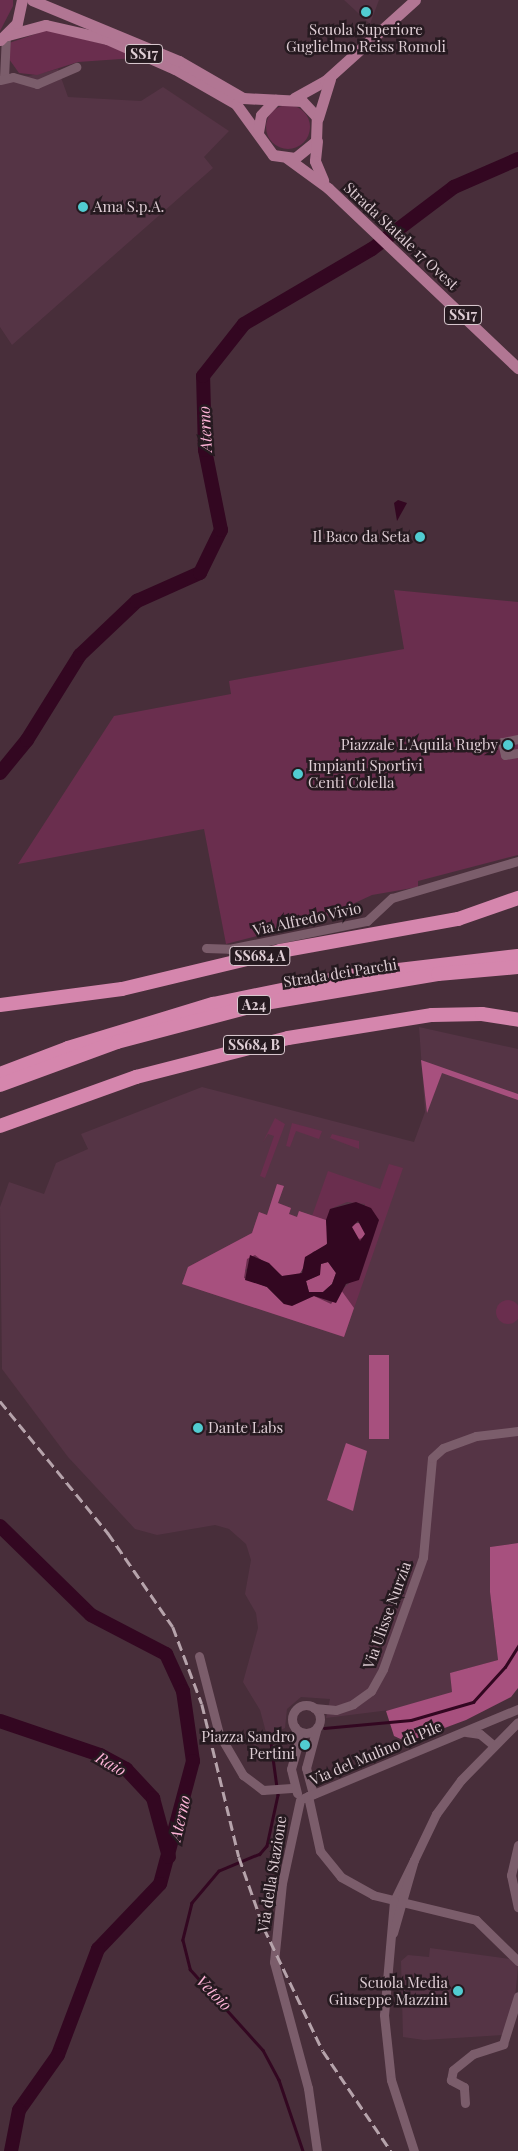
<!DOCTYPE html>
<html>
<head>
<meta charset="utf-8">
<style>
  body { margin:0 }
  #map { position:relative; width:518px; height:2151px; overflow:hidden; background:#482e3a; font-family:"Playfair Display",serif }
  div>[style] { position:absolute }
  .built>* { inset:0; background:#553445 }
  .green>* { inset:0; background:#6a2e4e }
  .round { border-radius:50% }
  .forest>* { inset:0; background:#a7507e; transform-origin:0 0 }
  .water>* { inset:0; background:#330721 }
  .stream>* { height:2.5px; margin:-1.25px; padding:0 1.25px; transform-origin:1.25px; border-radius:1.25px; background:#330721 }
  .river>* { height:14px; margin:-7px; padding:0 7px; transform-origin:7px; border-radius:7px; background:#330721 }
  .minor>* { height:9px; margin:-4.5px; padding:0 4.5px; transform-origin:4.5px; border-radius:4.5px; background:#7b5d6b }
  .minor>.ring { margin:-4.5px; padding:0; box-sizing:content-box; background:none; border:9px solid #7b5d6b; border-radius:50% }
  .major>* { height:11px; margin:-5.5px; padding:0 5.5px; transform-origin:5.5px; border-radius:5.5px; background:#b17693 }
  .highway>* { height:14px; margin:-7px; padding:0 7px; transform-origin:7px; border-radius:7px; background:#d586ad }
  .rail>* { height:2.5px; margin-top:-1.25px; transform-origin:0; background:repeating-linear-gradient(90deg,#b6a3ab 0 10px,transparent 0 15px) }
  .dots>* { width:14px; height:14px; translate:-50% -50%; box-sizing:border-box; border:2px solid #261a20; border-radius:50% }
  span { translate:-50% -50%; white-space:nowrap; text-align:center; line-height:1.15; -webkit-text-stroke:5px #261a20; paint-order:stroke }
  .shield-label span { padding:1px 4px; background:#261a20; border:1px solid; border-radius:4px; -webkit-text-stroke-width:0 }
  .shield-label { font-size:14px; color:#decdd4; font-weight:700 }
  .poi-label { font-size:15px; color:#decdd4 }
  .left { translate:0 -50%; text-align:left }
  .right { translate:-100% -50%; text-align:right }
  .street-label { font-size:15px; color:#decdd4 }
  .water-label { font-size:16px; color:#fcb3d6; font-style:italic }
</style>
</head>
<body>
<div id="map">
  <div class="built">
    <div style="clip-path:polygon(344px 0,379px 0,370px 24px)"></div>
    <div style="clip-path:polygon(58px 69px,68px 97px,141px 101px,163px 87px,229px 131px,204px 157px,213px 168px,12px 345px,0 327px,0 74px,29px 76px)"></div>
    <div style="clip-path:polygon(419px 1027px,518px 1049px,518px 1543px,490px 1547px,490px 1592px,498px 1660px,451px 1673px,452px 1692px,406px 1708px,326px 1718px,330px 1699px,301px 1697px,287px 1709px,285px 1728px,267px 1736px,260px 1710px,243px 1682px,258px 1628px,256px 1613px,245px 1594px,251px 1560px,246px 1544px,229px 1529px,215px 1525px,157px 1535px,135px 1529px,68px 1457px,2px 1369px,0 1207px,9px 1182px,44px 1194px,56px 1163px,88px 1149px,81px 1134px,202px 1087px,414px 1142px,425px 1112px)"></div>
    <div style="clip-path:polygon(430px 1948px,510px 1959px,518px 1967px,515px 1998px,503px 2035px,424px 2040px,403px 2037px,401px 1961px,408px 1955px,429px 1957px)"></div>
  </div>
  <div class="green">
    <div style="clip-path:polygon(0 0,13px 0,13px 6px,0 31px)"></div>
    <div style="clip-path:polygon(47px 30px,111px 46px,135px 58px,78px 62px,37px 75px,19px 73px,9px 59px,9px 43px)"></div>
    <div class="round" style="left:266px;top:105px;width:44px;height:44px"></div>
    <div style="clip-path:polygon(394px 590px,518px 602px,518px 855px,418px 881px,418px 887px,372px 895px,316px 921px,226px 944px,204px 829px,18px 864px,114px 716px,231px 694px,229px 681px,404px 649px)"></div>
    <div style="clip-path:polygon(275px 1118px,285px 1124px,265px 1178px,260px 1176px,274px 1136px,268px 1134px,263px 1142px)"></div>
    <div style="clip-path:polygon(292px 1123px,322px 1131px,319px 1139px,296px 1131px,290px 1147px,286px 1146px)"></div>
    <div style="clip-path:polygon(332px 1134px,359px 1141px,359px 1149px,330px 1138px)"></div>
    <div style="clip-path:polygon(evenodd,389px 1164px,403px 1168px,344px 1337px,182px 1284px,188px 1267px,252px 1233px,259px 1212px,267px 1215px,277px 1184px,284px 1186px,278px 1203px,291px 1208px,289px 1214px,297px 1217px,299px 1211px,312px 1216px,328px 1171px,380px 1189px,389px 1164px,347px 1202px,365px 1204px,352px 1281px,341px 1290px,284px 1304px,245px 1270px,326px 1223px,330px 1209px,347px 1202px)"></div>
    <div class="round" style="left:496px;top:1300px;width:24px;height:24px"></div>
  </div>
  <div class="forest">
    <div style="clip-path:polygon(421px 1060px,518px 1094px,518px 1100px,442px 1073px,427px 1113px)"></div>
    <div style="clip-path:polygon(277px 1184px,284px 1186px,278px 1203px,291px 1208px,289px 1214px,297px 1217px,299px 1211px,326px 1220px,329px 1240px,324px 1248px,313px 1252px,299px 1275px,282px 1276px,255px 1255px,247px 1259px,244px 1278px,267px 1287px,284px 1304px,314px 1296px,331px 1304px,341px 1290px,354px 1308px,344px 1337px,182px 1284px,188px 1267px,252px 1233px,259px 1212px,267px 1215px)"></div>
    <div class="round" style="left:350px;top:1223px;width:16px;height:16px"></div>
    <div style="clip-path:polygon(328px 1262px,336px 1273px,332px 1284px,323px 1292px,309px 1292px,306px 1281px,317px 1276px,321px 1264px)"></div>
    <div style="left:369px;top:1355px;width:20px;height:84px"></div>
    <div style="clip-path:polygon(346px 1443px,367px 1451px,353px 1511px,327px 1500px)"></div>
    <div style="clip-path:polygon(518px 1543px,518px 1688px,511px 1697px,466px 1720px,407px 1742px,394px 1736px,386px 1711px,452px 1692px,450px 1673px,498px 1660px,490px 1592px,490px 1547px)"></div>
  </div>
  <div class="water">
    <div style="clip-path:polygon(398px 500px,407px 503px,397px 521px,394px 503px)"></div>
    <div style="clip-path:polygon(evenodd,356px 1202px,371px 1208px,379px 1220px,359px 1280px,346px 1284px,336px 1303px,314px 1296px,292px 1306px,284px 1304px,267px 1287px,245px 1280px,250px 1255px,269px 1263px,282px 1276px,302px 1273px,305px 1257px,327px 1244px,326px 1220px,330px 1209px,356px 1202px,358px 1221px,365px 1234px,360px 1241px,352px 1227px,358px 1221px,356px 1202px,328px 1262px,336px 1273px,332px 1284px,323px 1292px,309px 1292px,306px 1281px,320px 1275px,321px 1264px,328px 1262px)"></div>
  </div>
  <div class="stream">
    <div style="left:324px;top:1728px;width:87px;rotate:-5.3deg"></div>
    <div style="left:411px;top:1720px;width:65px;rotate:-16.2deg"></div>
    <div style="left:473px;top:1702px;width:47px;rotate:-47.6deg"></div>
    <div style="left:505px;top:1667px;width:25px;rotate:-58deg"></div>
    <div style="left:271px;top:1743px;width:52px;rotate:82.3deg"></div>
    <div style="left:278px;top:1795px;width:52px;rotate:102.2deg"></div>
    <div style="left:267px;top:1846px;width:11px;rotate:131deg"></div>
    <div style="left:260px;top:1854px;width:44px;rotate:157.5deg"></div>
    <div style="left:219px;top:1871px;width:42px;rotate:130.2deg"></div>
    <div style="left:192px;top:1903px;width:38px;rotate:104deg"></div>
    <div style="left:183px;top:1940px;width:30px;rotate:76deg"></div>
    <div style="left:190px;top:1969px;width:109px;rotate:48deg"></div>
    <div style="left:263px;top:2050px;width:34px;rotate:62deg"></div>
    <div style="left:279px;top:2080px;width:75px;rotate:71.3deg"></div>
  </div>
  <div class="river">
    <div style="left:0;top:773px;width:43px;rotate:-50.7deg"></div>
    <div style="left:27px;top:740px;width:100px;rotate:-58.1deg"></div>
    <div style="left:80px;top:655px;width:79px;rotate:-43.5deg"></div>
    <div style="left:137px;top:601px;width:69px;rotate:-24deg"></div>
    <div style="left:200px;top:573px;width:48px;rotate:-64deg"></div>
    <div style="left:221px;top:530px;width:82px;rotate:-101.3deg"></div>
    <div style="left:205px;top:450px;width:74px;rotate:-91.5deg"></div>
    <div style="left:203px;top:376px;width:66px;rotate:-51.7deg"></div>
    <div style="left:244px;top:324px;width:148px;rotate:-30.4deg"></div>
    <div style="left:372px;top:249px;width:103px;rotate:-37.1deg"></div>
    <div style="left:454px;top:187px;width:70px;rotate:-23.6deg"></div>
    <div style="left:0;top:1526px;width:127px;rotate:44.4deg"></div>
    <div style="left:91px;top:1615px;width:85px;rotate:27.5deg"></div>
    <div style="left:166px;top:1654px;width:41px;rotate:65.3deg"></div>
    <div style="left:183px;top:1691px;width:71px;rotate:81.9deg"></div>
    <div style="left:193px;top:1761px;width:127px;rotate:105deg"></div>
    <div style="left:160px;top:1884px;width:90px;rotate:133.6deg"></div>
    <div style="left:98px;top:1949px;width:113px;rotate:110.7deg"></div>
    <div style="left:58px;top:2055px;width:67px;rotate:125.3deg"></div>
    <div style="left:19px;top:2110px;width:42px;rotate:101deg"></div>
    <div style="left:0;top:1721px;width:106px;rotate:18.8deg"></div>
    <div style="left:100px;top:1755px;width:30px;rotate:28deg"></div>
    <div style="left:126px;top:1769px;width:40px;rotate:47deg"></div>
    <div style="left:153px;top:1798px;width:61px;rotate:74.8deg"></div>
  </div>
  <div class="minor">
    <div style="left:4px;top:78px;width:42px;rotate:-87.3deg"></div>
    <div style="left:0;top:80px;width:13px;rotate:-13deg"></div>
    <div style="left:13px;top:77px;width:25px;rotate:16deg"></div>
    <div style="left:37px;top:84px;width:43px;rotate:-23.6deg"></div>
    <div style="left:518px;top:739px;width:16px;rotate:169deg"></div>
    <div style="left:502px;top:742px;width:13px;rotate:77deg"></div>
    <div style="left:505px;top:755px;width:13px;rotate:-9deg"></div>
    <div style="left:206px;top:948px;width:23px;rotate:2deg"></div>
    <div style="left:229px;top:949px;width:141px;rotate:-11.5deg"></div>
    <div style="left:367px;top:921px;width:34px;rotate:-43deg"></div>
    <div style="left:392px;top:898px;width:131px;rotate:-16.4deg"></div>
    <div style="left:199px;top:1656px;width:81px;rotate:75.6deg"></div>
    <div style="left:219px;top:1734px;width:48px;rotate:59.7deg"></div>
    <div style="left:243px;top:1775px;width:25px;rotate:37deg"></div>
    <div style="left:263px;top:1790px;width:32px;rotate:-4deg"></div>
    <div class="ring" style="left:292px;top:1705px;width:19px;height:19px"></div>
    <div style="left:314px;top:1708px;width:22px;rotate:5deg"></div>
    <div style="left:336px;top:1710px;width:18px;rotate:-19deg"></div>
    <div style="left:353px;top:1704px;width:22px;rotate:-36deg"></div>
    <div style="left:371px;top:1691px;width:25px;rotate:-61deg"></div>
    <div style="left:383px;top:1669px;width:119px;rotate:-70.3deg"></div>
    <div style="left:423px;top:1557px;width:99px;rotate:-84.8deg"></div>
    <div style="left:432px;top:1458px;width:15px;rotate:-42deg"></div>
    <div style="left:443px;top:1448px;width:35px;rotate:-20deg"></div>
    <div style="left:476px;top:1436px;width:42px;rotate:-6.8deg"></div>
    <div style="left:295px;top:1727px;width:15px;rotate:74deg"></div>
    <div style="left:299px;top:1741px;width:29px;rotate:106deg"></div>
    <div style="left:291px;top:1769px;width:25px;rotate:76deg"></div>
    <div style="left:466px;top:1732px;width:14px;rotate:8deg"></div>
    <div style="left:480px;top:1734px;width:17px;rotate:40deg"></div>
    <div style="left:313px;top:1794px;width:27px;rotate:-105deg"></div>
    <div style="left:306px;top:1768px;width:42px;rotate:-75deg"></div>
    <div style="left:308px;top:1796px;width:56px;rotate:77.7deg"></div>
    <div style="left:320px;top:1851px;width:33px;rotate:51deg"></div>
    <div style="left:341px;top:1877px;width:37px;rotate:29deg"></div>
    <div style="left:373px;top:1895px;width:106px;rotate:13.6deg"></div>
    <div style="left:476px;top:1920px;width:59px;rotate:44.3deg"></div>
    <div style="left:304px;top:1798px;width:232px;rotate:-22.6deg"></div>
    <div style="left:300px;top:1800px;width:85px;rotate:102.2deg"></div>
    <div style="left:282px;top:1883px;width:79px;rotate:95.8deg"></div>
    <div style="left:274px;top:1962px;width:131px;rotate:74.9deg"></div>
    <div style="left:308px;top:2088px;width:64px;rotate:81.9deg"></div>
    <div style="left:518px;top:1845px;width:31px;rotate:103deg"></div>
    <div style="left:511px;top:1875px;width:33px;rotate:78deg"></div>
    <div style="left:414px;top:1860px;width:46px;rotate:116deg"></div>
    <div style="left:394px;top:1901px;width:114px;rotate:95deg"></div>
    <div style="left:384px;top:2015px;width:65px;rotate:83.9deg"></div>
    <div style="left:391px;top:2080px;width:75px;rotate:72.1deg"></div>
    <div style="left:393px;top:1933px;width:76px;rotate:-74deg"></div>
    <div style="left:414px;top:1860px;width:51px;rotate:-64.4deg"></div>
    <div style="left:436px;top:1814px;width:42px;rotate:-53.7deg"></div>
    <div style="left:461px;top:1780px;width:81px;rotate:-45.5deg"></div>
    <div style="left:465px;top:2103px;width:16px;rotate:-94deg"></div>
    <div style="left:464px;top:2087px;width:15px;rotate:-152deg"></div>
    <div style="left:451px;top:2080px;width:10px;rotate:-79deg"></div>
    <div style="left:453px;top:2070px;width:26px;rotate:-39deg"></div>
    <div style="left:473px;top:2054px;width:32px;rotate:-18deg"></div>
    <div style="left:503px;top:2044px;width:50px;rotate:-72.6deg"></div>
  </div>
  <div class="major">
    <div style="left:8px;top:35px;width:39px;rotate:-15deg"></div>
    <div style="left:46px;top:25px;width:63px;rotate:12.9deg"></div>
    <div style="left:107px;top:39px;width:74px;rotate:23.8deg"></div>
    <div style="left:175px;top:69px;width:70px;rotate:29.8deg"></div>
    <div style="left:236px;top:104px;width:63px;rotate:54deg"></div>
    <div style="left:273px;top:155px;width:22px;rotate:8deg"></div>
    <div style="left:295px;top:158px;width:27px;rotate:-39deg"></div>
    <div style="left:316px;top:141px;width:24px;rotate:-88deg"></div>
    <div style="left:317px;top:117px;width:22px;rotate:-133deg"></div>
    <div style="left:302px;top:101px;width:59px;rotate:-177.1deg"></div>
    <div style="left:243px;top:98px;width:74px;rotate:-150deg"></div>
    <div style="left:179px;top:61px;width:159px;rotate:-157.5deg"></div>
    <div style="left:0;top:40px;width:24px;rotate:-45deg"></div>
    <div style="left:17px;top:23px;width:24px;rotate:-78deg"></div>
    <div style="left:294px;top:98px;width:35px;rotate:-29deg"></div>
    <div style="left:325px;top:81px;width:121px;rotate:-42deg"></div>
    <div style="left:318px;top:118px;width:41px;rotate:-72.9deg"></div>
    <div style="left:258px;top:132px;width:17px;rotate:-80deg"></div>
    <div style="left:261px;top:115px;width:21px;rotate:-47deg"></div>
    <div style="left:317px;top:141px;width:20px;rotate:96deg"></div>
    <div style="left:315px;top:161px;width:21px;rotate:67deg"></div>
    <div style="left:287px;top:158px;width:51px;rotate:36.2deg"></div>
    <div style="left:328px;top:188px;width:262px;rotate:43.5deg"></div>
  </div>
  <div class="highway">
    <div style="left:0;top:1005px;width:123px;rotate:-7.5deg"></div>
    <div style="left:122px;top:989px;width:163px;rotate:-13.5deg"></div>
    <div style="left:280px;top:951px;width:181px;rotate:-10.2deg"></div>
    <div style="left:458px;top:919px;width:64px;rotate:-19.3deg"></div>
    <div style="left:0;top:1074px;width:73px;rotate:-20.9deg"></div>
    <div style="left:68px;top:1048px;width:152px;rotate:-16.9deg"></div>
    <div style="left:213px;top:1004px;width:146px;rotate:-11.5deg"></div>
    <div style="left:356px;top:975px;width:163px;rotate:-6.7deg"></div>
    <div style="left:0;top:1085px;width:125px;rotate:-20.2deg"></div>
    <div style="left:117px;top:1042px;width:153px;rotate:-14.8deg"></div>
    <div style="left:265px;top:1003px;width:175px;rotate:-9.5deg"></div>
    <div style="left:438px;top:974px;width:80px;rotate:-5deg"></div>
    <div style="left:0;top:1126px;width:145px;rotate:-19.8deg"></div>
    <div style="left:136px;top:1077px;width:157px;rotate:-14.4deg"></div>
    <div style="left:288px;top:1038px;width:146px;rotate:-9.1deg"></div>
    <div style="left:432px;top:1015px;width:50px;rotate:-1.1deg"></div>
    <div style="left:482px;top:1014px;width:36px;rotate:9deg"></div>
  </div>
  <div class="rail">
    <div style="left:0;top:1401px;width:171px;rotate:50.7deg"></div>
    <div style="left:108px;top:1533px;width:114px;rotate:55.3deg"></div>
    <div style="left:173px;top:1627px;width:82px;rotate:69.4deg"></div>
    <div style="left:202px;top:1704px;width:157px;rotate:76.4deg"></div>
    <div style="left:239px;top:1857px;width:75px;rotate:70.6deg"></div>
    <div style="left:264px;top:1928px;width:136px;rotate:64.4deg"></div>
    <div style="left:323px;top:2051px;width:121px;rotate:55.8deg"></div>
  </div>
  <div class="dots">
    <div style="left:366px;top:12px;background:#51ccd1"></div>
    <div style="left:83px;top:207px;background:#51ccd1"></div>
    <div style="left:420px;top:537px;background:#51ccd1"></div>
    <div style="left:508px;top:745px;background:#51ccd1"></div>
    <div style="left:298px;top:774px;background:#51ccd1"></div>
    <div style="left:198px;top:1428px;background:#51ccd1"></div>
    <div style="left:305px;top:1745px;background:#51ccd1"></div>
    <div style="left:458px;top:1991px;background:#51ccd1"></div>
  </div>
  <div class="shield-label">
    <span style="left:144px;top:54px">SS17</span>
    <span style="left:463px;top:315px">SS17</span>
    <span style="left:260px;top:956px">SS684 A</span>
    <span style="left:254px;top:1005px">A24</span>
    <span style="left:254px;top:1045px">SS684 B</span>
  </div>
  <div class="poi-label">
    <span style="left:366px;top:38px">Scuola Superiore<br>Guglielmo Reiss Romoli</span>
    <span class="left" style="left:93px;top:207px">Ama S.p.A.</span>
    <span class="right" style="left:410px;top:537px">Il Baco da Seta</span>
    <span class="right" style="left:498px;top:745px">Piazzale L'Aquila Rugby</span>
    <span class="left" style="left:308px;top:774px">Impianti Sportivi<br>Centi Colella</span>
    <span class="left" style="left:208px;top:1428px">Dante Labs</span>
    <span class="right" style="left:295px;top:1745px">Piazza Sandro<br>Pertini</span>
    <span class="right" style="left:448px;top:1991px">Scuola Media<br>Giuseppe Mazzini</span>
  </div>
  <div class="street-label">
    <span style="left:401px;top:236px;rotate:43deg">Strada Statale 17 Ovest</span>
    <span style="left:307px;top:919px;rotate:-12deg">Via Alfredo Vivio</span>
    <span style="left:340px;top:973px;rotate:-9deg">Strada dei Parchi</span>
    <span style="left:387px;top:1615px;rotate:-70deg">Via Ulisse Nurzia</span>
    <span style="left:376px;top:1753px;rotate:-23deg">Via del Mulino di Pile</span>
    <span style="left:272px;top:1874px;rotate:-81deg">Via della Stazione</span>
  </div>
  <div class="water-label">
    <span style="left:205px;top:429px;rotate:-93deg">Aterno</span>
    <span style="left:111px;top:1764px;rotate:30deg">Raio</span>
    <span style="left:180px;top:1818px;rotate:-77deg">Aterno</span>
    <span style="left:214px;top:1993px;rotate:45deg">Vetoio</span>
  </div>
</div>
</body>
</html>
